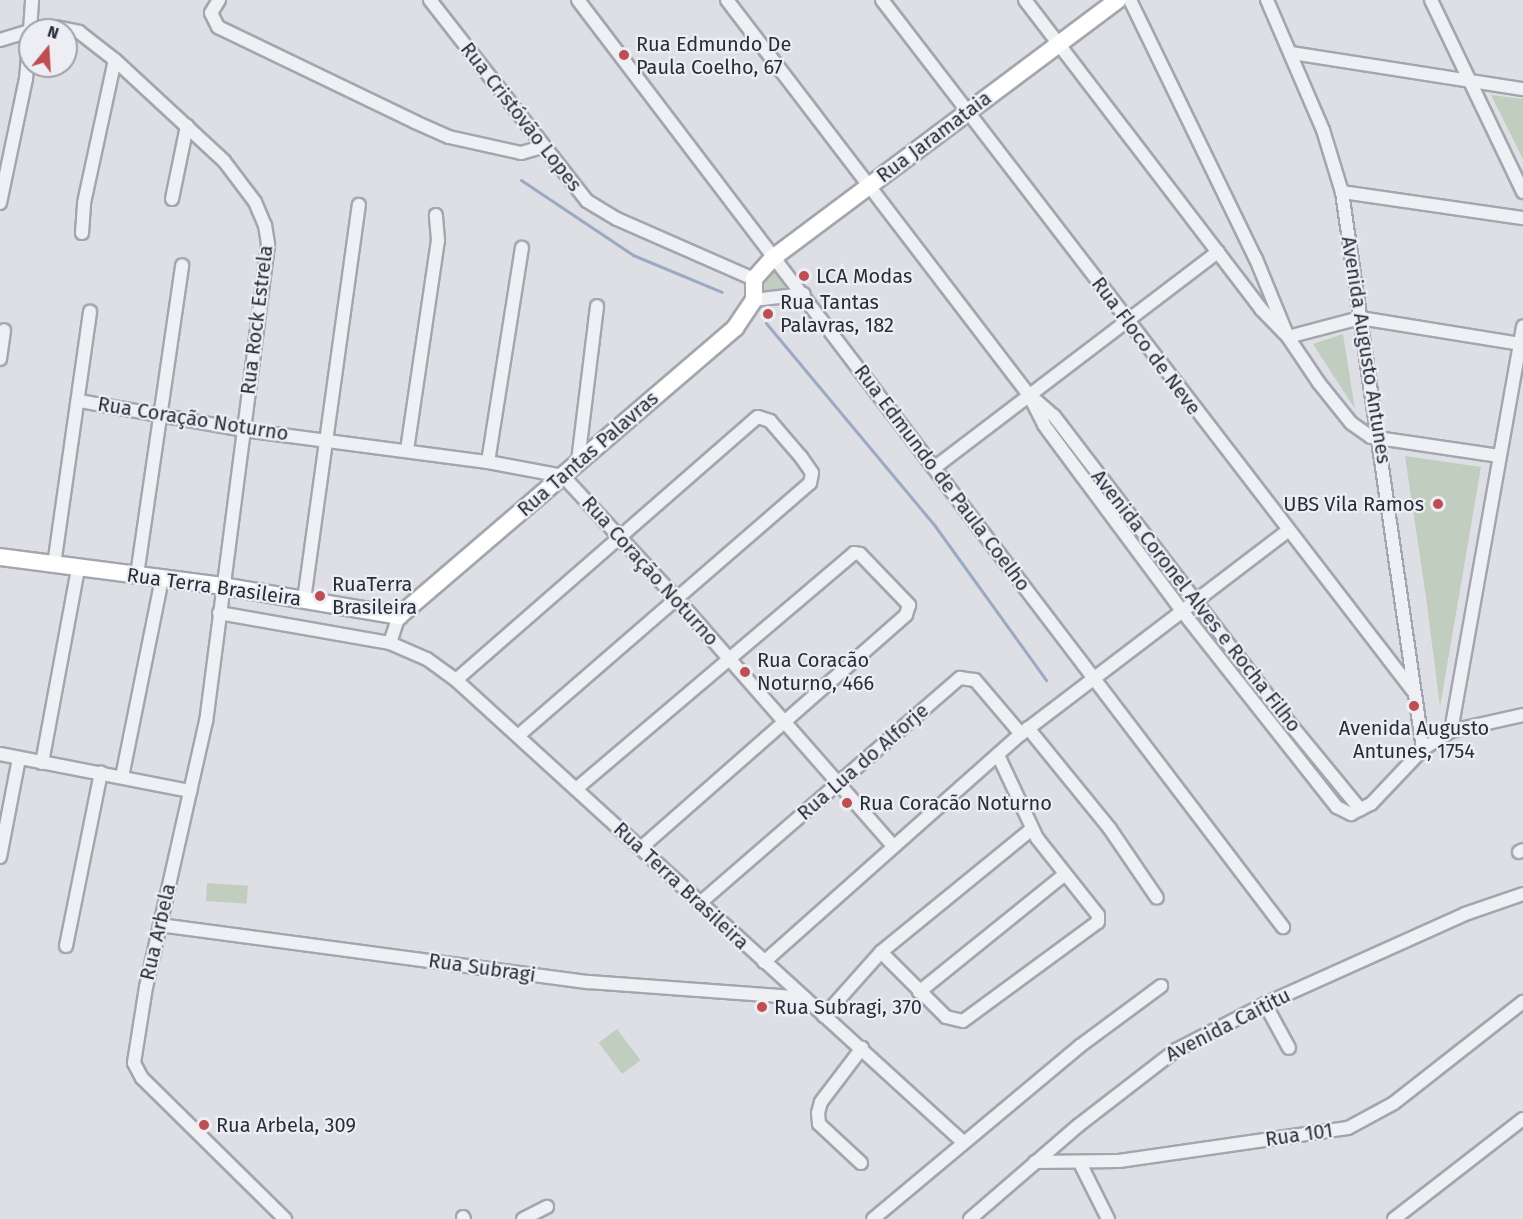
<!DOCTYPE html>
<html>
<head>
<meta charset="utf-8">
<style>
  body { margin:0 }
  #map { position:relative; width:1523px; height:1219px; overflow:hidden; background:#dddfe5; font-family:"Fira Sans",sans-serif }
  div>[style] { position:absolute }
  .green>* { inset:0; background:#c1cebf; transform-origin:0 0 }
  .stream>* { height:3px; margin:-1.5px; padding:0 1.5px; transform-origin:1.5px; border-radius:1.5px; background:#9baac2 }
  .roads { filter:drop-shadow(2px 0 #a3a6ae) drop-shadow(-2px 0 #a3a6ae) drop-shadow(0 2px #a3a6ae) drop-shadow(0 -2px #a3a6ae) }
  .street>* { height:12px; margin:-6px; padding:0 6px; transform-origin:6px; border-radius:6px; background:#eff0f4 }
  .secondary>* { height:16px; margin:-8px; padding:0 8px; transform-origin:8px; border-radius:8px; background:#fff }
  .dots>* { width:16px; height:16px; translate:-50% -50%; box-sizing:border-box; border:3px solid #eceef3; border-radius:50% }
  span { translate:-50% -50%; white-space:nowrap; text-align:center; line-height:1.15; -webkit-text-stroke:4.5px #eceef3; paint-order:stroke }
  .poi-label { font-size:20px; color:#282d3a }
  .left { translate:0 -50%; text-align:left }
  .right { translate:-100% -50%; text-align:right }
  .street-label { font-size:20px; color:#282d3a }
  .north { position:absolute; left:18px; top:18px; width:60px; height:60px; box-sizing:border-box; background:#eceef3; border:2px solid #9ea1a9; border-radius:50%; rotate:18deg; font-size:16px; font-weight:700; line-height:24px; text-align:center; color:#282d3a }
  .north::after { content:''; display:block; margin:auto; width:21px; height:27px; background:#bf4d52; clip-path:polygon(50% 0,100% 100%,50% 72%,0 100%) }
</style>
</head>
<body>
<div id="map">
  <div class="green">
    <div style="clip-path:polygon(1491px 95px,1523px 99px,1523px 159px)"></div>
    <div style="clip-path:polygon(775px 266px,794px 291px,764px 294px,759px 281px)"></div>
    <div style="clip-path:polygon(1343px 334px,1355px 409px,1313px 344px)"></div>
    <div style="clip-path:polygon(1405px 456px,1481px 467px,1440px 707px,1426px 597px)"></div>
    <div style="left:207px;top:883px;width:41px;height:18px;rotate:4deg"></div>
    <div style="left:617px;top:1029px;width:39px;height:23px;rotate:53deg"></div>
  </div>
  <div class="stream">
    <div style="left:521px;top:180px;width:135px;rotate:33.8deg"></div>
    <div style="left:633px;top:255px;width:96px;rotate:22.6deg"></div>
    <div style="left:766px;top:323px;width:264px;rotate:50.2deg"></div>
    <div style="left:935px;top:526px;width:190px;rotate:54.2deg"></div>
  </div>
  <div class="roads">
    <div class="street">
      <div style="left:219px;top:0;width:15px;rotate:122deg"></div>
      <div style="left:211px;top:13px;width:16px;rotate:63deg"></div>
      <div style="left:218px;top:27px;width:219px;rotate:25.7deg"></div>
      <div style="left:415px;top:122px;width:37px;rotate:24deg"></div>
      <div style="left:449px;top:137px;width:74px;rotate:12.5deg"></div>
      <div style="left:521px;top:153px;width:22px;rotate:-16deg"></div>
      <div style="left:430px;top:0;width:255px;rotate:52deg"></div>
      <div style="left:587px;top:201px;width:35px;rotate:31deg"></div>
      <div style="left:617px;top:219px;width:150px;rotate:23.7deg"></div>
      <div style="left:578px;top:0;width:1165px;rotate:52.75deg"></div>
      <div style="left:727px;top:0;width:497px;rotate:52.6deg"></div>
      <div style="left:1029px;top:395px;width:34px;rotate:63deg"></div>
      <div style="left:1044px;top:425px;width:232px;rotate:53.4deg"></div>
      <div style="left:1182px;top:611px;width:250px;rotate:51.7deg"></div>
      <div style="left:1337px;top:807px;width:16px;rotate:27deg"></div>
      <div style="left:1351px;top:814px;width:22px;rotate:-27deg"></div>
      <div style="left:1371px;top:804px;width:76px;rotate:-46.6deg"></div>
      <div style="left:1423px;top:749px;width:33px;rotate:-33deg"></div>
      <div style="left:1451px;top:731px;width:74px;rotate:-12.5deg"></div>
      <div style="left:882px;top:0;width:871px;rotate:52.46deg"></div>
      <div style="left:1025px;top:0;width:389px;rotate:52.6deg"></div>
      <div style="left:1261px;top:309px;width:35px;rotate:46deg"></div>
      <div style="left:1130px;top:0;width:288px;rotate:64.1deg"></div>
      <div style="left:1256px;top:259px;width:84px;rotate:67.7deg"></div>
      <div style="left:1288px;top:337px;width:55px;rotate:56deg"></div>
      <div style="left:1319px;top:383px;width:51px;rotate:51.3deg"></div>
      <div style="left:1351px;top:423px;width:24px;rotate:35deg"></div>
      <div style="left:1371px;top:437px;width:129px;rotate:8.4deg"></div>
      <div style="left:1267px;top:0;width:142px;rotate:66.7deg"></div>
      <div style="left:1323px;top:130px;width:65px;rotate:73deg"></div>
      <div style="left:1342px;top:192px;width:563px;rotate:81.73deg"></div>
      <div style="left:1431px;top:0;width:213px;rotate:64.4deg"></div>
      <div style="left:30px;top:30px;width:30px;rotate:-86deg"></div>
      <div style="left:34px;top:30px;width:22px;rotate:-8deg"></div>
      <div style="left:56px;top:27px;width:24px;rotate:12deg"></div>
      <div style="left:79px;top:32px;width:46px;rotate:37.9deg"></div>
      <div style="left:115px;top:60px;width:149px;rotate:42.8deg"></div>
      <div style="left:224px;top:161px;width:51px;rotate:52.9deg"></div>
      <div style="left:255px;top:202px;width:25px;rotate:67deg"></div>
      <div style="left:265px;top:225px;width:20px;rotate:81deg"></div>
      <div style="left:268px;top:245px;width:480px;rotate:97.4deg"></div>
      <div style="left:206px;top:721px;width:273px;rotate:102.7deg"></div>
      <div style="left:146px;top:987px;width:77px;rotate:99deg"></div>
      <div style="left:134px;top:1063px;width:17px;rotate:62deg"></div>
      <div style="left:142px;top:1078px;width:201px;rotate:44.6deg"></div>
      <div style="left:0;top:40px;width:31px;rotate:-17deg"></div>
      <div style="left:1292px;top:53px;width:234px;rotate:8.9deg"></div>
      <div style="left:1342px;top:192px;width:183px;rotate:8.2deg"></div>
      <div style="left:172px;top:199px;width:75px;rotate:-78.4deg"></div>
      <div style="left:0;top:203px;width:127px;rotate:-78.2deg"></div>
      <div style="left:26px;top:79px;width:46px;rotate:-85deg"></div>
      <div style="left:82px;top:233px;width:30px;rotate:-86deg"></div>
      <div style="left:84px;top:203px;width:146px;rotate:-77.8deg"></div>
      <div style="left:754px;top:300px;width:50px;rotate:-6.8deg"></div>
      <div style="left:1288px;top:337px;width:74px;rotate:-14.8deg"></div>
      <div style="left:1360px;top:318px;width:162px;rotate:9.2deg"></div>
      <div style="left:0;top:359px;width:29px;rotate:-82deg"></div>
      <div style="left:1032px;top:397px;width:29px;rotate:41deg"></div>
      <div style="left:1054px;top:416px;width:367px;rotate:52.6deg"></div>
      <div style="left:1277px;top:708px;width:131px;rotate:50.6deg"></div>
      <div style="left:79px;top:401px;width:168px;rotate:10deg"></div>
      <div style="left:244px;top:430px;width:246px;rotate:7.5deg"></div>
      <div style="left:488px;top:462px;width:76px;rotate:10.6deg"></div>
      <div style="left:563px;top:476px;width:166px;rotate:47.2deg"></div>
      <div style="left:676px;top:598px;width:330px;rotate:48.8deg"></div>
      <div style="left:407px;top:450px;width:212px;rotate:-81.6deg"></div>
      <div style="left:438px;top:240px;width:25px;rotate:-95deg"></div>
      <div style="left:578px;top:461px;width:156px;rotate:-83deg"></div>
      <div style="left:488px;top:462px;width:217px;rotate:-81deg"></div>
      <div style="left:934px;top:468px;width:357px;rotate:-37.3deg"></div>
      <div style="left:54px;top:565px;width:256px;rotate:-81.9deg"></div>
      <div style="left:137px;top:575px;width:313px;rotate:-81.7deg"></div>
      <div style="left:304px;top:600px;width:399px;rotate:-82.1deg"></div>
      <div style="left:219px;top:613px;width:174px;rotate:10deg"></div>
      <div style="left:390px;top:643px;width:40px;rotate:23.4deg"></div>
      <div style="left:427px;top:659px;width:36px;rotate:36deg"></div>
      <div style="left:456px;top:680px;width:686px;rotate:42.34deg"></div>
      <div style="left:390px;top:643px;width:28px;rotate:-72deg"></div>
      <div style="left:456px;top:680px;width:400px;rotate:-41.1deg"></div>
      <div style="left:758px;top:417px;width:13px;rotate:18deg"></div>
      <div style="left:770px;top:421px;width:48px;rotate:49.3deg"></div>
      <div style="left:801px;top:457px;width:19px;rotate:55deg"></div>
      <div style="left:812px;top:473px;width:10px;rotate:101deg"></div>
      <div style="left:810px;top:483px;width:386px;rotate:139.1deg"></div>
      <div style="left:1028px;top:728px;width:130px;rotate:50.9deg"></div>
      <div style="left:1110px;top:829px;width:83px;rotate:55.7deg"></div>
      <div style="left:1451px;top:731px;width:411px;rotate:-79.9deg"></div>
      <div style="left:0;top:754px;width:194px;rotate:11deg"></div>
      <div style="left:42px;top:763px;width:198px;rotate:-79.5deg"></div>
      <div style="left:122px;top:777px;width:202px;rotate:-78.6deg"></div>
      <div style="left:576px;top:789px;width:365px;rotate:-40.3deg"></div>
      <div style="left:854px;top:553px;width:6px;rotate:9deg"></div>
      <div style="left:860px;top:554px;width:71px;rotate:46.1deg"></div>
      <div style="left:909px;top:605px;width:10px;rotate:107deg"></div>
      <div style="left:906px;top:615px;width:353px;rotate:138.7deg"></div>
      <div style="left:1519px;top:852px;width:4px;rotate:-27deg"></div>
      <div style="left:0;top:857px;width:101px;rotate:-79.1deg"></div>
      <div style="left:700px;top:903px;width:344px;rotate:-40.9deg"></div>
      <div style="left:960px;top:678px;width:15px;rotate:8deg"></div>
      <div style="left:975px;top:680px;width:71px;rotate:49.6deg"></div>
      <div style="left:160px;top:925px;width:432px;rotate:7.6deg"></div>
      <div style="left:588px;top:982px;width:217px;rotate:4.2deg"></div>
      <div style="left:66px;top:946px;width:177px;rotate:-78.6deg"></div>
      <div style="left:881px;top:952px;width:92px;rotate:45deg"></div>
      <div style="left:946px;top:1017px;width:17px;rotate:13deg"></div>
      <div style="left:963px;top:1021px;width:167px;rotate:-36.3deg"></div>
      <div style="left:1098px;top:922px;width:7px;rotate:-90deg"></div>
      <div style="left:1098px;top:915px;width:98px;rotate:-128.4deg"></div>
      <div style="left:1037px;top:838px;width:92px;rotate:-115.2deg"></div>
      <div style="left:764px;top:962px;width:344px;rotate:-41.6deg"></div>
      <div style="left:1021px;top:734px;width:335px;rotate:-37.3deg"></div>
      <div style="left:919px;top:992px;width:186px;rotate:-38.9deg"></div>
      <div style="left:1265px;top:1004px;width:50px;rotate:61.4deg"></div>
      <div style="left:824px;top:1016px;width:86px;rotate:-48.3deg"></div>
      <div style="left:881px;top:952px;width:195px;rotate:-39.2deg"></div>
      <div style="left:1035px;top:1162px;width:84px;rotate:-0.7deg"></div>
      <div style="left:1119px;top:1161px;width:231px;rotate:-8.2deg"></div>
      <div style="left:1348px;top:1128px;width:52px;rotate:-28.5deg"></div>
      <div style="left:1394px;top:1103px;width:164px;rotate:-38.1deg"></div>
      <div style="left:861px;top:1163px;width:57px;rotate:-137.1deg"></div>
      <div style="left:819px;top:1124px;width:11px;rotate:-95deg"></div>
      <div style="left:818px;top:1113px;width:11px;rotate:-75deg"></div>
      <div style="left:821px;top:1102px;width:68px;rotate:-52.8deg"></div>
      <div style="left:1080px;top:1163px;width:63px;rotate:63.4deg"></div>
      <div style="left:463px;top:1217px;width:2px;rotate:63deg"></div>
      <div style="left:523px;top:1219px;width:27px;rotate:-27deg"></div>
      <div style="left:873px;top:1219px;width:270px;rotate:-39.9deg"></div>
      <div style="left:1080px;top:1046px;width:101px;rotate:-36.5deg"></div>
      <div style="left:970px;top:1219px;width:144px;rotate:-40.8deg"></div>
      <div style="left:1079px;top:1125px;width:123px;rotate:-37.7deg"></div>
      <div style="left:1176px;top:1050px;width:100px;rotate:-27.3deg"></div>
      <div style="left:1265px;top:1004px;width:219px;rotate:-24.2deg"></div>
      <div style="left:1465px;top:914px;width:61px;rotate:-19deg"></div>
      <div style="left:1394px;top:1219px;width:163px;rotate:-37.8deg"></div>
    </div>
    <div class="secondary">
      <div style="left:0;top:557px;width:224px;rotate:7.4deg"></div>
      <div style="left:222px;top:586px;width:180px;rotate:9.6deg"></div>
      <div style="left:399px;top:616px;width:443px;rotate:-40.6deg"></div>
      <div style="left:735px;top:328px;width:34px;rotate:-56deg"></div>
      <div style="left:754px;top:300px;width:21px;rotate:-90deg"></div>
      <div style="left:754px;top:279px;width:30px;rotate:-48deg"></div>
      <div style="left:774px;top:257px;width:429px;rotate:-36.8deg"></div>
    </div>
  </div>
  <div class="dots">
    <div style="left:624px;top:55px;background:#bf4d52"></div>
    <div style="left:804px;top:276px;background:#bf4d52"></div>
    <div style="left:768px;top:314px;background:#bf4d52"></div>
    <div style="left:1438px;top:504px;background:#bf4d52"></div>
    <div style="left:320px;top:596px;background:#bf4d52"></div>
    <div style="left:745px;top:672px;background:#bf4d52"></div>
    <div style="left:1414px;top:706px;background:#bf4d52"></div>
    <div style="left:847px;top:803px;background:#bf4d52"></div>
    <div style="left:762px;top:1007px;background:#bf4d52"></div>
    <div style="left:204px;top:1125px;background:#bf4d52"></div>
  </div>
  <div class="poi-label">
    <span class="left" style="left:636px;top:56px">Rua Edmundo De<br>Paula Coelho, 67</span>
    <span class="left" style="left:816px;top:276px">LCA Modas</span>
    <span class="left" style="left:780px;top:314px">Rua Tantas<br>Palavras, 182</span>
    <span class="right" style="left:1424px;top:504px">UBS Vila Ramos</span>
    <span class="left" style="left:332px;top:596px">RuaTerra<br>Brasileira</span>
    <span class="left" style="left:757px;top:672px">Rua Coracão<br>Noturno, 466</span>
    <span style="left:1414px;top:740px">Avenida Augusto<br>Antunes, 1754</span>
    <span class="left" style="left:859px;top:803px">Rua Coracão Noturno</span>
    <span class="left" style="left:774px;top:1007px">Rua Subragi, 370</span>
    <span class="left" style="left:216px;top:1125px">Rua Arbela, 309</span>
  </div>
  <div class="street-label">
    <span style="left:521px;top:117px;rotate:52deg">Rua Cristóvão Lopes</span>
    <span style="left:934px;top:137px;rotate:-37deg">Rua Jaramataia</span>
    <span style="left:257px;top:320px;rotate:-83deg">Rua Rock Estrela</span>
    <span style="left:1146px;top:346px;rotate:53deg">Rua Floco de Neve</span>
    <span style="left:1366px;top:350px;rotate:81deg">Avenida Augusto Antunes</span>
    <span style="left:193px;top:419px;rotate:9deg">Rua Coração Noturno</span>
    <span style="left:588px;top:454px;rotate:-41deg">Rua Tantas Palavras</span>
    <span style="left:942px;top:478px;rotate:53deg">Rua Edmundo de Paula Coelho</span>
    <span style="left:650px;top:571px;rotate:48deg">Rua Coração Noturno</span>
    <span style="left:214px;top:587px;rotate:8deg">Rua Terra Brasileira</span>
    <span style="left:1196px;top:601px;rotate:52deg">Avenida Coronel Alves e Rocha Filho</span>
    <span style="left:863px;top:762px;rotate:-41deg">Rua Lua do Alforje</span>
    <span style="left:681px;top:886px;rotate:43deg">Rua Terra Brasileira</span>
    <span style="left:158px;top:932px;rotate:-77deg">Rua Arbela</span>
    <span style="left:482px;top:968px;rotate:8deg">Rua Subragi</span>
    <span style="left:1228px;top:1025px;rotate:-27deg">Avenida Caititu</span>
    <span style="left:1299px;top:1135px;rotate:-8deg">Rua 101</span>
  </div>
  <div class="north">N</div>
</div>
</body>
</html>
